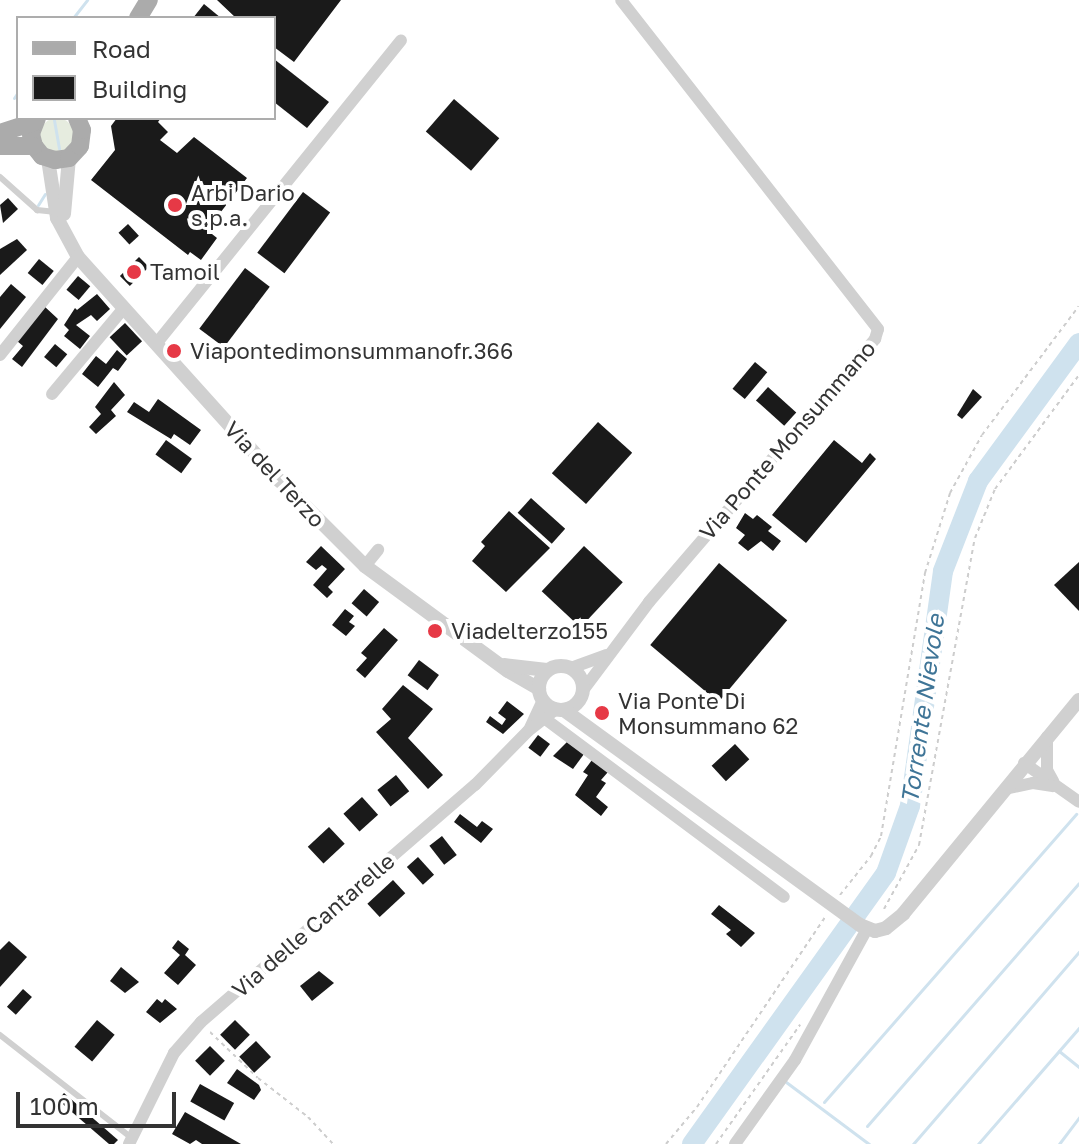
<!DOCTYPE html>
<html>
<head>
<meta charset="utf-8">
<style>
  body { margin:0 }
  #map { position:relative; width:1079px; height:1144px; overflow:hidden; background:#fff; font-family:"Golos Text",sans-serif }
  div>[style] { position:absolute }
  .green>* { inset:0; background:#e6ecdf }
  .round { border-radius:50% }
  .stream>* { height:3px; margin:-1.5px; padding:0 1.5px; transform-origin:1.5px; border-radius:1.5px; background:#cfe2ee }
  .river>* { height:20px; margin:-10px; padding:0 10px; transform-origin:10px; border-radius:10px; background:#cfe2ee }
  .building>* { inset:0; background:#1a1a1a; transform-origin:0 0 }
  .path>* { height:2px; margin-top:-1px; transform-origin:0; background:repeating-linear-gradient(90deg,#cdcdcd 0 4px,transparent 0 8px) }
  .service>* { height:6px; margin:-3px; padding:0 3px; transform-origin:3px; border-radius:3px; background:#d0d0d0 }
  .minor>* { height:12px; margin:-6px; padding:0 6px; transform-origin:6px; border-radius:6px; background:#d0d0d0 }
  .tertiary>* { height:14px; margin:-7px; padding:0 7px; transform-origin:7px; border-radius:7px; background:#d0d0d0 }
  .tertiary>.ring { margin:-7px; padding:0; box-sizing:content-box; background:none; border:14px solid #d0d0d0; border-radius:50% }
  .primary>* { height:18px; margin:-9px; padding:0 9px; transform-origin:9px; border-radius:9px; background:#ababab }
  .dots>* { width:22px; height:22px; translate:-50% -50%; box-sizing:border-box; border:4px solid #fff; border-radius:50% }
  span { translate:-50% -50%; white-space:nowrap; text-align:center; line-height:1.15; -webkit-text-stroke:8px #fff; paint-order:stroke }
  .poi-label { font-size:22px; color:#333 }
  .left { translate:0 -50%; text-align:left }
  .street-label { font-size:22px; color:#333 }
  .water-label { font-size:24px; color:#3f7597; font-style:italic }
  .legend { position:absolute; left:16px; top:16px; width:260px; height:104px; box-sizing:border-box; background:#fff; border:2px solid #adadad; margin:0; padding:10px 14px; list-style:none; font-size:24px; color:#333 }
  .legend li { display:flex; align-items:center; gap:16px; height:40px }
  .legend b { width:40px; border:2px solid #adadad }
  .scale { position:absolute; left:16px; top:1092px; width:160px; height:36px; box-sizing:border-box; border:4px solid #333; border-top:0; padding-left:10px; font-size:24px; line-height:28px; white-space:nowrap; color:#333; -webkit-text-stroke:6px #fff; paint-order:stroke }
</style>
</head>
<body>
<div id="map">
  <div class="green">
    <div class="round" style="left:40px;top:118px;width:34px;height:34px"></div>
  </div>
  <div class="stream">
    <div style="left:73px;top:18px;width:23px;rotate:-52deg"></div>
    <div style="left:14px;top:98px;width:7px;rotate:-56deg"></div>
    <div style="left:54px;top:120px;width:29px;rotate:80deg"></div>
    <div style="left:38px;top:205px;width:13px;rotate:-58deg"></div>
    <div style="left:1059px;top:1051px;width:26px;rotate:39deg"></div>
    <div style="left:786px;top:1082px;width:104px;rotate:36.8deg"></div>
    <div style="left:824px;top:1102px;width:383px;rotate:-48.8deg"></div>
    <div style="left:867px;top:1126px;width:322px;rotate:-48.9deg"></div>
    <div style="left:913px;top:1144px;width:254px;rotate:-49.2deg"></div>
    <div style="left:978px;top:1144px;width:154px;rotate:-49deg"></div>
    <div style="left:1059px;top:1144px;width:34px;rotate:-53deg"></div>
  </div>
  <div class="river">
    <div style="left:692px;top:1144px;width:333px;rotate:-54.4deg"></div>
    <div style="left:886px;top:873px;width:71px;rotate:-70.3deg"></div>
    <div style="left:910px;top:806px;width:237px;rotate:-82deg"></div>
    <div style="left:943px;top:571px;width:97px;rotate:-68.7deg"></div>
    <div style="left:978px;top:481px;width:171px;rotate:-53.8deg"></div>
  </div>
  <div class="building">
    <div style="clip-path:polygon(217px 0,341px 0,294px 62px,274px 47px,274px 18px,236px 18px)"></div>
    <div style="clip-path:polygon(204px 4px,221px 18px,193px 18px)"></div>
    <div style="clip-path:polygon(274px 59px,329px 102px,307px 128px,274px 102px)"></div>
    <div style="left:454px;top:99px;width:60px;height:43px;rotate:41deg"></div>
    <div style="clip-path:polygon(117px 118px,161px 118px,158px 122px,168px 132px,160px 140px,177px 153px,194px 137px,247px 178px,207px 230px,217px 238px,201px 260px,190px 252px,188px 255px,91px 180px,115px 150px,111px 126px)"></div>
    <div style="left:303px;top:192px;width:34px;height:76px;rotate:37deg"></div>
    <div style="clip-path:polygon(8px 198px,18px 209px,3px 223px,0 205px)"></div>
    <div style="left:128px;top:224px;width:16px;height:13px;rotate:47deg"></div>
    <div style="clip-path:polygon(17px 239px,27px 250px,0 275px,0 249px)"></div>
    <div style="left:139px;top:257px;width:14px;height:27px;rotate:45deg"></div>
    <div style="left:39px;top:259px;width:19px;height:18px;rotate:39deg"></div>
    <div style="left:245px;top:268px;width:31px;height:76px;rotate:37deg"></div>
    <div style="left:78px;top:276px;width:16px;height:18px;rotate:40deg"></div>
    <div style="clip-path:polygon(11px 284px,26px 297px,0 329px,0 297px)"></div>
    <div style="clip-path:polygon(97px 294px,110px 309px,97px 321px,91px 315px,76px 325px,90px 336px,80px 349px,64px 336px,69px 330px,64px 325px,75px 308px,77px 310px)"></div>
    <div style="clip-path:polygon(44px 306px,58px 319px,22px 367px,12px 359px,23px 346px,17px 341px)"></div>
    <div style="left:125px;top:323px;width:25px;height:21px;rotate:47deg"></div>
    <div style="left:55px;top:344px;width:16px;height:17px;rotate:40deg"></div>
    <div style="clip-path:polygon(117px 350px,127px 359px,118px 371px,113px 368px,98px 387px,82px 374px,96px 356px,106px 364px)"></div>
    <div style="left:755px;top:362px;width:16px;height:35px;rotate:40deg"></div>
    <div style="clip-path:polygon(114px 382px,125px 395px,111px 410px,116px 416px,96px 434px,89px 427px,101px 414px,95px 407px)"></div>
    <div style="left:768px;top:387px;width:38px;height:18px;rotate:42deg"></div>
    <div style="clip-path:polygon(973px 389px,982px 397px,962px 419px,957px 415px)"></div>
    <div style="clip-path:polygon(158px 399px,201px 430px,190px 445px,174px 434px,171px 439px,127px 412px,134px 402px,149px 412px)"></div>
    <div style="left:598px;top:422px;width:46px;height:69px;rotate:42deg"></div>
    <div style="left:166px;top:440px;width:32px;height:18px;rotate:36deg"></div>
    <div style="clip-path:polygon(834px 440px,862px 463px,870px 453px,876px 459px,806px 543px,772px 515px)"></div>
    <div style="left:531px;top:498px;width:46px;height:20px;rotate:42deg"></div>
    <div style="clip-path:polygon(509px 511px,550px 548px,506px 592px,472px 561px,485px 546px,481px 542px)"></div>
    <div style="clip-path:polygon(745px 513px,753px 519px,757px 515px,772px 527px,768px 531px,781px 541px,773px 551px,761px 541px,748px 551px,738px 543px,745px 535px,736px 528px)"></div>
    <div style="clip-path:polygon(321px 546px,345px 569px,328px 587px,333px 592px,327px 598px,313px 585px,327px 569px,322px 565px,316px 570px,306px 562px)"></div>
    <div style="left:584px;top:546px;width:53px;height:62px;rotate:43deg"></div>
    <div style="clip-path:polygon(1079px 562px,1079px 611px,1054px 585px)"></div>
    <div style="left:719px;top:563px;width:89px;height:107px;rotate:40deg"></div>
    <div style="left:364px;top:589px;width:20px;height:19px;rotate:41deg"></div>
    <div style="clip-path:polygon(345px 609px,354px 616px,349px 622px,355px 626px,346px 636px,332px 625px)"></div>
    <div style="clip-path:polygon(384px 628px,398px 640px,365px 678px,356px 670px,367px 658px,361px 653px)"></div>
    <div style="left:419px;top:660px;width:25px;height:19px;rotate:37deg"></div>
    <div style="clip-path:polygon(403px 685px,433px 709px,408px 738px,443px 775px,428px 789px,376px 732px,391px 719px,382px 709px)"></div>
    <div style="clip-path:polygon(507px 701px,524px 714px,503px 734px,486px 722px,490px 716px,502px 725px,506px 719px,498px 713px)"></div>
    <div style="left:538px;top:735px;width:15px;height:16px;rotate:37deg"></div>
    <div style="clip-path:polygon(567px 742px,584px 754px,573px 769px,553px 756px)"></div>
    <div style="left:735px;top:744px;width:21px;height:32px;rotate:47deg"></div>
    <div style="clip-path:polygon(592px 760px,608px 772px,601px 780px,606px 783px,596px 797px,608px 807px,601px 816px,575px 795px,588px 775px,583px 772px)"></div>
    <div style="left:396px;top:775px;width:21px;height:24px;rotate:51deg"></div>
    <div style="left:362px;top:797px;width:24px;height:25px;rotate:48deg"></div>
    <div style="clip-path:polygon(460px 814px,477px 827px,482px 821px,493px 829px,481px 843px,454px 822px)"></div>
    <div style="left:329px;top:827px;width:23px;height:29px;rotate:47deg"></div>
    <div style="left:442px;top:836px;width:24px;height:16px;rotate:52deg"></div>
    <div style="left:418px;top:857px;width:24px;height:15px;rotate:48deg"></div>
    <div style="left:393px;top:880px;width:18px;height:35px;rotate:47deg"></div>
    <div style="clip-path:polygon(719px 905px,755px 933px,741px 947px,726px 934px,731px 930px,711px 914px)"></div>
    <div style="clip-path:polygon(178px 940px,189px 949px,185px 955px,196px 965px,178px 985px,164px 973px,180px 955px,172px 948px)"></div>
    <div style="clip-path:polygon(9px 941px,27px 957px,0 987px,0 950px)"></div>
    <div style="clip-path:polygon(121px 967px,139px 982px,125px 993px,110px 981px)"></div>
    <div style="clip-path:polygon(319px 971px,334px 983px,312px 1001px,300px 986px)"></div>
    <div style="left:23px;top:989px;width:12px;height:24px;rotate:42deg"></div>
    <div style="clip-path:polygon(157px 999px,162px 1003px,165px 999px,177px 1009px,160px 1023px,146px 1012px)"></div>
    <div style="left:97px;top:1020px;width:23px;height:35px;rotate:40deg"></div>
    <div style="left:235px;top:1020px;width:21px;height:21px;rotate:45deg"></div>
    <div style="left:256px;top:1041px;width:22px;height:23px;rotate:47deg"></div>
    <div style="left:210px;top:1046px;width:21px;height:21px;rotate:45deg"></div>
    <div style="clip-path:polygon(237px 1069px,259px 1085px,261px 1090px,254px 1100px,227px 1083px)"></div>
    <div style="left:200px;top:1084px;width:39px;height:20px;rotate:29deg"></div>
    <div style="clip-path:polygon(64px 1093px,118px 1140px,114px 1144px,109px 1144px,58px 1100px)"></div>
    <div style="clip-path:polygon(185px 1112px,241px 1144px,202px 1144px,196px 1140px,190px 1144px,172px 1134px)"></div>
  </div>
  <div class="path">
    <div style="left:840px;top:895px;width:50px;rotate:-51.5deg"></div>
    <div style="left:871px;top:856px;width:22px;rotate:-63deg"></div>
    <div style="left:881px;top:836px;width:267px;rotate:-80.5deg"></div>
    <div style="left:925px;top:573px;width:84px;rotate:-72.6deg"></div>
    <div style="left:950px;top:493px;width:66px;rotate:-61.1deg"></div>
    <div style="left:982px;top:435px;width:161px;rotate:-53.1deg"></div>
    <div style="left:884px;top:909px;width:73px;rotate:-61.3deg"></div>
    <div style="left:919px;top:845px;width:312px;rotate:-79.7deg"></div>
    <div style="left:975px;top:538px;width:53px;rotate:-67.8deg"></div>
    <div style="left:995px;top:489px;width:142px;rotate:-53.6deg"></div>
    <div style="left:210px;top:1032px;width:66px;rotate:43.8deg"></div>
    <div style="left:258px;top:1078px;width:63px;rotate:38deg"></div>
    <div style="left:308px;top:1117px;width:37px;rotate:47deg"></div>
    <div style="left:666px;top:1144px;width:48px;rotate:-50deg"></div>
    <div style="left:697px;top:1107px;width:230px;rotate:-56deg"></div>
    <div style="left:716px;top:1144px;width:146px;rotate:-54.8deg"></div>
  </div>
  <div class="service">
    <div style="left:0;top:177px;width:50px;rotate:41.7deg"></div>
    <div style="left:37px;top:210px;width:19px;rotate:6deg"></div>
    <div style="left:0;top:1035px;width:167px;rotate:38deg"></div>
  </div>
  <div class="minor">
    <div style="left:156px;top:344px;width:390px;rotate:-51.1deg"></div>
    <div style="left:0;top:355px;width:125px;rotate:-51.5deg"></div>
    <div style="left:52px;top:394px;width:112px;rotate:-50.1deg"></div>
    <div style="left:365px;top:566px;width:21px;rotate:-51deg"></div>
    <div style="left:571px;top:668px;width:38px;rotate:-20deg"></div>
    <div style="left:584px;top:689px;width:109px;rotate:-53.2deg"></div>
    <div style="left:649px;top:602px;width:347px;rotate:-49.3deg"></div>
    <div style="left:875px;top:339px;width:10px;rotate:-73deg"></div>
    <div style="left:878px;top:329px;width:417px;rotate:-128deg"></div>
    <div style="left:544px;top:718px;width:299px;rotate:36.7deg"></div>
    <div style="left:530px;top:728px;width:31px;rotate:-65deg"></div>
    <div style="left:1047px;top:737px;width:33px;rotate:90deg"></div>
    <div style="left:1047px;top:770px;width:13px;rotate:61deg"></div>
    <div style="left:1024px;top:763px;width:67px;rotate:35.3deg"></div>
    <div style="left:1005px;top:789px;width:29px;rotate:-12deg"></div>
    <div style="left:1033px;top:783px;width:20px;rotate:9deg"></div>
    <div style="left:129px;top:1144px;width:102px;rotate:-63.7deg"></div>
    <div style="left:174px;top:1053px;width:41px;rotate:-48.9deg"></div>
    <div style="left:201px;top:1022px;width:362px;rotate:-40.9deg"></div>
    <div style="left:475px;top:785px;width:76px;rotate:-45.5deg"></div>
    <div style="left:528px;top:731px;width:36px;rotate:-38deg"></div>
    <div style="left:735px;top:1144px;width:103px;rotate:-54.5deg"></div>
    <div style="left:795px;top:1060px;width:149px;rotate:-61.2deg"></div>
  </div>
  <div class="tertiary">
    <div style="left:48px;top:159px;width:60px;rotate:81.3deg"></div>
    <div style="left:57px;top:218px;width:44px;rotate:61.7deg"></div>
    <div style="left:78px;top:257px;width:300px;rotate:48deg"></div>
    <div style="left:279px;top:480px;width:122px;rotate:45deg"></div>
    <div style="left:365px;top:566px;width:177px;rotate:36.3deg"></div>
    <div style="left:508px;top:671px;width:36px;rotate:30deg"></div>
    <div style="left:64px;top:214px;width:56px;rotate:-84.9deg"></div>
    <div style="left:504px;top:665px;width:43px;rotate:6.6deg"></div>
    <div class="ring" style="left:539px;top:666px;width:30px;height:30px"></div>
    <div style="left:564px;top:710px;width:366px;rotate:36deg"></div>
    <div style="left:860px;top:925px;width:16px;rotate:22deg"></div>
    <div style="left:875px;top:931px;width:11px;rotate:-15deg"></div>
    <div style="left:886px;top:928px;width:22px;rotate:-39deg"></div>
    <div style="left:903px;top:914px;width:277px;rotate:-50.6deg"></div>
  </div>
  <div class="primary">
    <div style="left:138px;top:18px;width:21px;rotate:-59deg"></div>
    <div style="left:37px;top:118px;width:17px;rotate:111deg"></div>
    <div style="left:31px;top:134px;width:12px;rotate:76deg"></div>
    <div style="left:34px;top:146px;width:13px;rotate:51deg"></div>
    <div style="left:42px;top:156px;width:14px;rotate:17deg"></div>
    <div style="left:55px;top:160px;width:14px;rotate:-8deg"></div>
    <div style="left:69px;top:158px;width:16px;rotate:-47deg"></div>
    <div style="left:80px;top:146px;width:16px;rotate:-83deg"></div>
    <div style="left:82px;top:130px;width:13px;rotate:-113deg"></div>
    <div style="left:0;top:133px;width:36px;rotate:-18deg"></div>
    <div style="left:0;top:146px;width:34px"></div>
  </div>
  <div class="dots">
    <div style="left:175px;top:205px;background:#e63946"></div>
    <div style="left:134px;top:272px;background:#e63946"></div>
    <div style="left:174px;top:351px;background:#e63946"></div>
    <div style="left:435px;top:631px;background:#e63946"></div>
    <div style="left:602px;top:713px;background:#e63946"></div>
  </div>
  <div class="poi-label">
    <span class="left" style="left:191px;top:205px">Arbi Dario<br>s.p.a.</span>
    <span class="left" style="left:150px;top:272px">Tamoil</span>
    <span class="left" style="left:190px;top:351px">Viapontedimonsummanofr.366</span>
    <span class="left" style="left:451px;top:631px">Viadelterzo155</span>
    <span class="left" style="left:618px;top:713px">Via Ponte Di<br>Monsummano 62</span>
  </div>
  <div class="street-label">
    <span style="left:787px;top:440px;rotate:-49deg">Via Ponte Monsummano</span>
    <span style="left:275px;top:474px;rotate:47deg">Via del Terzo</span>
    <span style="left:313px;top:925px;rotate:-41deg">Via delle Cantarelle</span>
  </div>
  <div class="water-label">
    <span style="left:922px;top:709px;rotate:-82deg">Torrente Nievole</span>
  </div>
  <ul class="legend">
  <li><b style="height:10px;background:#ababab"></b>Road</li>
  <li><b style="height:22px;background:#1a1a1a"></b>Building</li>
  </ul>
  <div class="scale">100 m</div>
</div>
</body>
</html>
